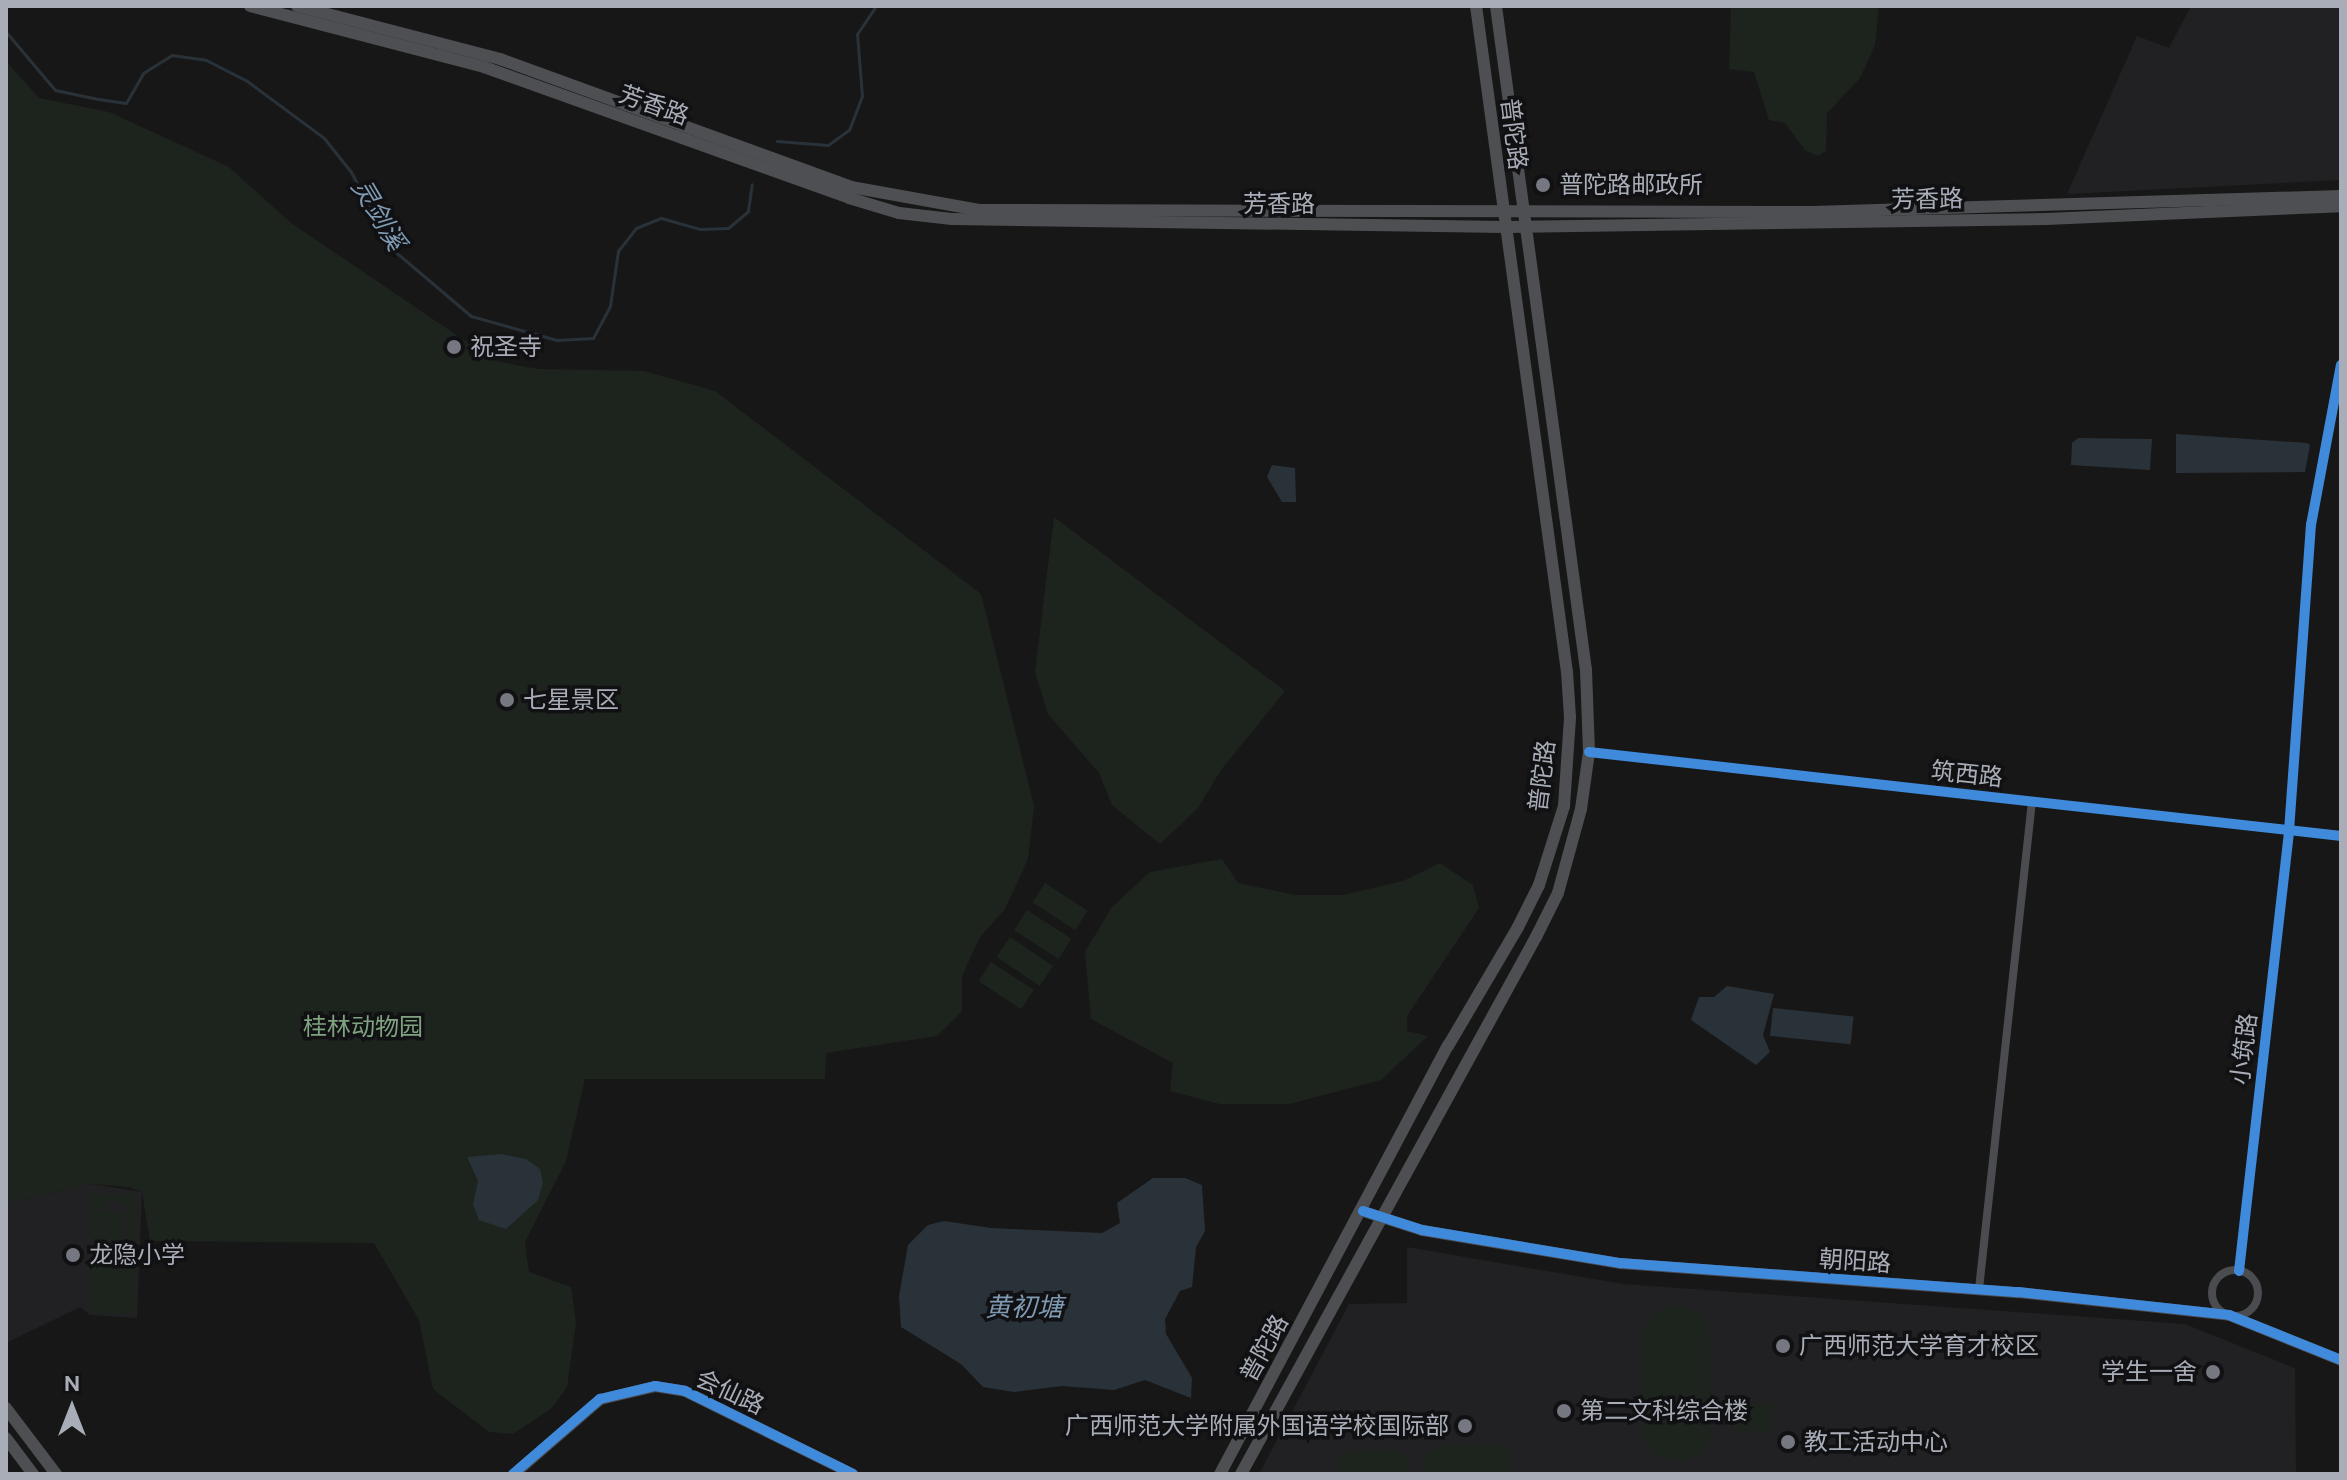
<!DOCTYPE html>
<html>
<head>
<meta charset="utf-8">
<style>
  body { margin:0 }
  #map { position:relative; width:2347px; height:1480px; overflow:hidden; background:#171717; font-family:"DM Sans","Noto Sans SC",sans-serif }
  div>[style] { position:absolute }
  .built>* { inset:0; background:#212123 }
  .green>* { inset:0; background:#1d241e; transform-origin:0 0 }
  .water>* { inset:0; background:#2a3239; transform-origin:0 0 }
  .stream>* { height:3px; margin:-1.5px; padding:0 1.5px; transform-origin:1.5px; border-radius:1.5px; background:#2a3239 }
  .street>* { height:8px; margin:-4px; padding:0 4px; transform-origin:4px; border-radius:4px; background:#4b4c50 }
  .street>.ring { margin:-4px; padding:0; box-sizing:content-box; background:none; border:8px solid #4b4c50; border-radius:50% }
  .secondary>* { height:11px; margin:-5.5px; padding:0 5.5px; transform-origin:5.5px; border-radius:5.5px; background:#4a4a4e }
  .primary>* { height:12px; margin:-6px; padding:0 6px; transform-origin:6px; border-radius:6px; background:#4d4f52 }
  .cycleway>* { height:10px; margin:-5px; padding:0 5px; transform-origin:5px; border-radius:5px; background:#408adc }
  .dots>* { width:22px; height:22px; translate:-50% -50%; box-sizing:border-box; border:4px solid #111113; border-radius:50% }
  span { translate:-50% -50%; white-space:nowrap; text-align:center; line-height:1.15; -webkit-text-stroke:7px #111113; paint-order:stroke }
  .street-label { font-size:24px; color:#a8adb8 }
  .poi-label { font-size:24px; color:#a8adb8 }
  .left { translate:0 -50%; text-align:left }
  .right { translate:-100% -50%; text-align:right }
  .park-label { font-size:24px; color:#7fa381 }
  .water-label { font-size:26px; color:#7f9bb3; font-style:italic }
  .frame { position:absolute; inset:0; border:8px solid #a8adb8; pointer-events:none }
  .north { position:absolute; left:32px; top:1368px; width:80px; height:80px; -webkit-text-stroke:6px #111113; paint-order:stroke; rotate:0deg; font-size:22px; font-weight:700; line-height:32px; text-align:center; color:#a8adb8 }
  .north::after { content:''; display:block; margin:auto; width:28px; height:36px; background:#a8adb8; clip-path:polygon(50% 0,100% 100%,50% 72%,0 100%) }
</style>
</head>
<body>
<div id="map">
  <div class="built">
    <div style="clip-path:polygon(2191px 6px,2341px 8px,2341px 180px,2067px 194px,2137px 36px,2169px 48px)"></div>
    <div style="clip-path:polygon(92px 1184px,142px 1192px,137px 1318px,90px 1315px,80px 1307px,6px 1343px,6px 1203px)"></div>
    <div style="clip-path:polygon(1407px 1247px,1623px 1284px,2185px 1324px,2295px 1368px,2296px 1474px,1259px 1474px,1349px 1304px,1407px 1303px)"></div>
  </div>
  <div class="green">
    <div style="clip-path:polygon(1731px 6px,1879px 6px,1875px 45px,1860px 78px,1827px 113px,1826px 151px,1818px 156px,1805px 150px,1785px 123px,1769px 120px,1754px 72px,1729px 69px)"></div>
    <div style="clip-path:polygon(6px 61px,39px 98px,109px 112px,229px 167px,291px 223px,495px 361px,538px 369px,644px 371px,715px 391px,981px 594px,1034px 806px,1028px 859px,1005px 909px,980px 937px,962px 976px,962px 1011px,937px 1036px,826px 1053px,825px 1079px,585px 1079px,566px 1161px,525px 1242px,529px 1272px,571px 1287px,576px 1323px,567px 1387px,552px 1408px,513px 1434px,489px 1432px,433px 1389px,419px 1320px,374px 1243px,150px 1241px,142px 1192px,128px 1187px,92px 1184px,6px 1203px)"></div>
    <div style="clip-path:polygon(1054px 517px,1285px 691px,1221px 770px,1198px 808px,1160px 844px,1112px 805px,1099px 773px,1048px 714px,1035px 672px)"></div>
    <div style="clip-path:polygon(1222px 859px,1238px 883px,1295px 895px,1343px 895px,1403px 881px,1440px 863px,1473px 885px,1479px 908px,1407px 1016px,1407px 1031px,1428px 1036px,1381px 1080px,1289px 1104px,1220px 1104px,1170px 1091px,1173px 1063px,1091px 1019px,1085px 952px,1112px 907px,1150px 872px)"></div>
    <div style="left:1045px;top:883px;width:51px;height:23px;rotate:33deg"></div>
    <div style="left:1027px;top:910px;width:53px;height:24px;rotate:33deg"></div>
    <div style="left:1010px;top:937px;width:52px;height:24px;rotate:34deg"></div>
    <div style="left:991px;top:962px;width:51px;height:23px;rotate:33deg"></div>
    <div style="clip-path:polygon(evenodd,92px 1194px,136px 1194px,134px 1314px,90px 1314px,92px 1194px,108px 1201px,119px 1201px,126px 1209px,126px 1254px,100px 1253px,100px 1211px,108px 1201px)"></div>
    <div style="left:103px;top:1211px;width:20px;height:39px;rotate:3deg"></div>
    <div style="clip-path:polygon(1676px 1304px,1698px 1312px,1710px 1332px,1711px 1438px,1699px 1455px,1678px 1462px,1657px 1456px,1642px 1438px,1642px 1331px,1654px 1312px)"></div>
    <div style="left:1734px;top:1403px;width:39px;height:28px"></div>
    <div style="clip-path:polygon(1440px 1445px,1509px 1445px,1509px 1474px,1424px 1474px,1422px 1458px)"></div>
    <div style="clip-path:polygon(1351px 1451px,1401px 1451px,1408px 1457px,1408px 1474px,1337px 1474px,1339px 1457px)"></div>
  </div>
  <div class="water">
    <div style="clip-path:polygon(2176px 434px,2307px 443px,2310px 445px,2305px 472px,2176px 473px)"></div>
    <div style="clip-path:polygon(2078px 438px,2152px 439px,2150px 470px,2071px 465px,2072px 443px)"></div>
    <div style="clip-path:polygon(1272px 465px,1295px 468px,1296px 502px,1282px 502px,1267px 477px)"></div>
    <div style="clip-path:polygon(1727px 986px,1774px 994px,1763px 1035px,1770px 1052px,1756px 1065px,1691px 1020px,1699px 997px,1714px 997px)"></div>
    <div style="left:1773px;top:1008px;width:81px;height:28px;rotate:6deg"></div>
    <div style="clip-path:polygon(501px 1154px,526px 1159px,540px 1169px,543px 1183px,538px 1200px,506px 1229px,479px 1220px,473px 1204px,478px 1181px,467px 1157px)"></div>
    <div style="clip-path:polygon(1153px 1178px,1185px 1178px,1202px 1185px,1205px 1231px,1196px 1247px,1192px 1287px,1180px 1291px,1165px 1319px,1166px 1334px,1192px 1378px,1191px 1398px,1145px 1380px,1114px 1390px,1062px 1386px,1014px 1392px,983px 1387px,961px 1364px,901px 1327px,899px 1296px,908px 1245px,928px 1225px,944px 1221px,991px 1228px,1102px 1233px,1120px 1223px,1117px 1203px)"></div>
  </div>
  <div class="stream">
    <div style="left:6px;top:32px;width:76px;rotate:49.8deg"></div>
    <div style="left:55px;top:90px;width:44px;rotate:11.8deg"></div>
    <div style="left:98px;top:99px;width:28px;rotate:8deg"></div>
    <div style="left:126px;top:103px;width:34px;rotate:-60deg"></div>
    <div style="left:143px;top:73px;width:34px;rotate:-32deg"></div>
    <div style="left:172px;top:55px;width:34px;rotate:8deg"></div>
    <div style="left:206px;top:60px;width:46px;rotate:27.1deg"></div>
    <div style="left:247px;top:81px;width:96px;rotate:36.5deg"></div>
    <div style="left:324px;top:138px;width:43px;rotate:51.5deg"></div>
    <div style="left:351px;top:172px;width:87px;rotate:62deg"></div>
    <div style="left:392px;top:249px;width:104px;rotate:40.3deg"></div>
    <div style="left:471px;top:316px;width:89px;rotate:15.6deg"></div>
    <div style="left:557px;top:340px;width:36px;rotate:-3deg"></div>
    <div style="left:593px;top:338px;width:36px;rotate:-62deg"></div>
    <div style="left:610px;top:306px;width:56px;rotate:-81.7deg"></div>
    <div style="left:618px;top:251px;width:29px;rotate:-52deg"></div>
    <div style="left:636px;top:228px;width:27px;rotate:-22deg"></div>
    <div style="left:661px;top:218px;width:41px;rotate:15.8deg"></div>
    <div style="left:700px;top:229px;width:28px;rotate:-2deg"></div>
    <div style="left:728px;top:228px;width:26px;rotate:-40deg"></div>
    <div style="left:748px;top:211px;width:27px;rotate:-82deg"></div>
    <div style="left:777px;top:141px;width:51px;rotate:4.5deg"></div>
    <div style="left:828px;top:145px;width:26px;rotate:-36deg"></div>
    <div style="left:849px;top:130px;width:36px;rotate:-69deg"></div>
    <div style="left:862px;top:96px;width:62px;rotate:-94.6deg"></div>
    <div style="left:857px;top:34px;width:34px;rotate:-56deg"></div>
  </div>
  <div class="street">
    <div style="left:1589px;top:752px;width:757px;rotate:6.37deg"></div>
    <div class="ring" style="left:2212px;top:1270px;width:38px;height:38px"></div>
    <div style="left:2239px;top:1271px;width:443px;rotate:-83.5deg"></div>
    <div style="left:2289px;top:831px;width:307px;rotate:-85.9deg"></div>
    <div style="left:2311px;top:525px;width:163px;rotate:-79.4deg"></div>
    <div style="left:1979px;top:1289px;width:490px;rotate:-83.8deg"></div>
  </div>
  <div class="secondary">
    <div style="left:1363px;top:1211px;width:62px;rotate:17.9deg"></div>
    <div style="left:1422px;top:1230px;width:201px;rotate:9.5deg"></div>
    <div style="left:1620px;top:1263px;width:399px;rotate:4.2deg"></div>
    <div style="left:2018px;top:1292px;width:212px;rotate:6.2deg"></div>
    <div style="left:2229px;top:1315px;width:121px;rotate:21.9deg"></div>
    <div style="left:513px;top:1474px;width:115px;rotate:-40.8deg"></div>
    <div style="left:600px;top:1399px;width:57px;rotate:-13.3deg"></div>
    <div style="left:655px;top:1386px;width:30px;rotate:9deg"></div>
    <div style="left:685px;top:1391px;width:187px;rotate:26.3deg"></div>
  </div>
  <div class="primary">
    <div style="left:250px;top:6px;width:242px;rotate:14.6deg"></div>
    <div style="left:484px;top:67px;width:388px;rotate:19.7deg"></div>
    <div style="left:849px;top:198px;width:52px;rotate:16.7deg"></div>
    <div style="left:899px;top:213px;width:53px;rotate:6.5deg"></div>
    <div style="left:952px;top:219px;width:552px;rotate:0.83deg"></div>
    <div style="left:1504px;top:227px;width:542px;rotate:-0.85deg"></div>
    <div style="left:2046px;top:219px;width:295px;rotate:-2.5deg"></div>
    <div style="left:297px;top:6px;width:210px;rotate:14.6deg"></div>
    <div style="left:500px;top:59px;width:374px;rotate:20deg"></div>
    <div style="left:851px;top:187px;width:130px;rotate:10.2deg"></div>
    <div style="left:979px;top:210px;width:833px;rotate:0.14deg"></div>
    <div style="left:1812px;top:212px;width:529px;rotate:-1.73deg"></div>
    <div style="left:6px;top:1408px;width:83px;rotate:52.9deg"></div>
    <div style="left:6px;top:1438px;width:45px;rotate:53.1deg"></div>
    <div style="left:1220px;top:1474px;width:485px;rotate:-62deg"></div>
    <div style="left:1448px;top:1046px;width:138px;rotate:-59.5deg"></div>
    <div style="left:1518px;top:927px;width:47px;rotate:-63.4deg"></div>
    <div style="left:1539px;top:885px;width:83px;rotate:-72.4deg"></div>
    <div style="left:1564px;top:806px;width:89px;rotate:-86.1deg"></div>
    <div style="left:1570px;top:717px;width:45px;rotate:-93.8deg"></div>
    <div style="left:1567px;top:672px;width:672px;rotate:-97.78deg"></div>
    <div style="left:1241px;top:1474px;width:613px;rotate:-61.22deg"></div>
    <div style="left:1536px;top:937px;width:49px;rotate:-63.4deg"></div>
    <div style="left:1558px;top:893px;width:87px;rotate:-74.7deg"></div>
    <div style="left:1581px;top:809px;width:58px;rotate:-82deg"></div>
    <div style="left:1589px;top:752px;width:82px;rotate:-92.1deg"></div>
    <div style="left:1586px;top:670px;width:670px;rotate:-97.72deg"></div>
  </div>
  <div class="cycleway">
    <div style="left:1589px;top:752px;width:757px;rotate:6.37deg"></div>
    <div style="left:1363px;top:1211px;width:62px;rotate:17.9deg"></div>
    <div style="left:1422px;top:1230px;width:201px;rotate:9.5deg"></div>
    <div style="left:1620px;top:1263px;width:399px;rotate:4.2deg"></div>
    <div style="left:2018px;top:1292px;width:212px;rotate:6.2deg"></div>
    <div style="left:2229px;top:1315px;width:121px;rotate:21.9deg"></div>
    <div style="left:2239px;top:1271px;width:443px;rotate:-83.5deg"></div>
    <div style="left:2289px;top:831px;width:307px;rotate:-85.9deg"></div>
    <div style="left:2311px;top:525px;width:163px;rotate:-79.4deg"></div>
    <div style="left:513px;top:1474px;width:115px;rotate:-40.8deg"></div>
    <div style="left:600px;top:1399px;width:57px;rotate:-13.3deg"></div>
    <div style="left:655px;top:1386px;width:30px;rotate:9deg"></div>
    <div style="left:685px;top:1391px;width:187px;rotate:26.3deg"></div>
  </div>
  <div class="dots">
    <div style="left:1543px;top:185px;background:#757880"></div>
    <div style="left:454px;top:347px;background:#757880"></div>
    <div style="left:507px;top:700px;background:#757880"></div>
    <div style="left:73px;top:1255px;background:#757880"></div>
    <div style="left:1783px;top:1346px;background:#757880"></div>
    <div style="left:2213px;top:1372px;background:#757880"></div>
    <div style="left:1564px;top:1411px;background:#757880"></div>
    <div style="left:1465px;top:1426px;background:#757880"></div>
    <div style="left:1788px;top:1442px;background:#757880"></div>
  </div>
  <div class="street-label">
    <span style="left:654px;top:105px;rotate:20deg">芳香路</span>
    <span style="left:1514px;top:134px;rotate:83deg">普陀路</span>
    <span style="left:1927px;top:199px;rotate:-1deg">芳香路</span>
    <span style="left:1279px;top:204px">芳香路</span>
    <span style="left:1967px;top:774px;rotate:6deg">筑西路</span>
    <span style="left:1542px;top:776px;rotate:-83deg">普陀路</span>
    <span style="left:2244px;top:1049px;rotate:-83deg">小筑路</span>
    <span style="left:1855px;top:1261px;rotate:4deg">朝阳路</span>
    <span style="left:1264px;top:1348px;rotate:-61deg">普陀路</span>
    <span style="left:730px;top:1392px;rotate:25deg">会仙路</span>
  </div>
  <div class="poi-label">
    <span class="left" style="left:1559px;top:185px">普陀路邮政所</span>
    <span class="left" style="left:470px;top:347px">祝圣寺</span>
    <span class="left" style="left:523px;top:700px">七星景区</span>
    <span class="left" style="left:89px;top:1255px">龙隐小学</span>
    <span class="left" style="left:1799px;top:1346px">广西师范大学育才校区</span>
    <span class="right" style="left:2197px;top:1372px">学生一舍</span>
    <span class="left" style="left:1580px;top:1411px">第二文科综合楼</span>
    <span class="right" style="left:1449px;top:1426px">广西师范大学附属外国语学校国际部</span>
    <span class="left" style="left:1804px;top:1442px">教工活动中心</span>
  </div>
  <div class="park-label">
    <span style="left:363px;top:1027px">桂林动物园</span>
  </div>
  <div class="water-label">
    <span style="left:378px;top:215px;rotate:59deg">灵剑溪</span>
    <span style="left:1024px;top:1308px">黄初塘</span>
  </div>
  <div class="frame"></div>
  <div class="north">N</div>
</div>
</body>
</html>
